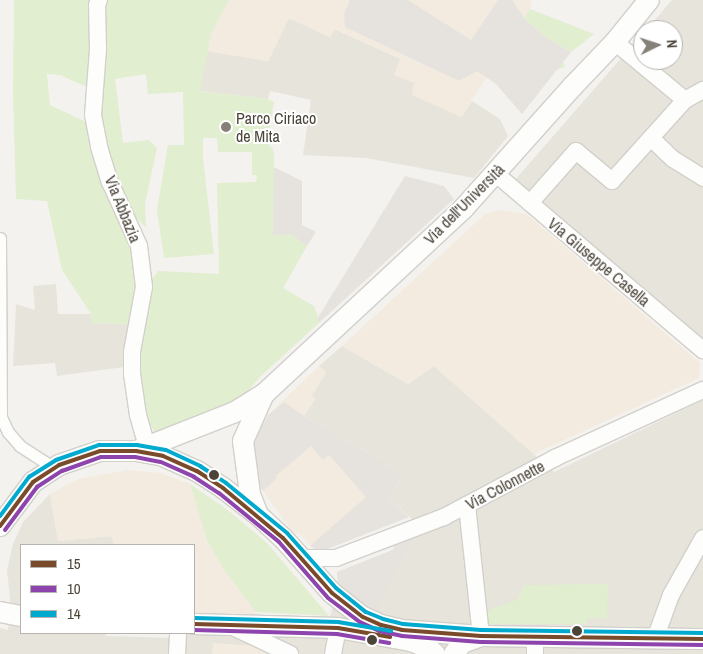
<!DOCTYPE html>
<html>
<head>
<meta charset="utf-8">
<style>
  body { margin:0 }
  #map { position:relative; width:703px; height:654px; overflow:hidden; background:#f4f2ee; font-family:"Archivo Narrow",sans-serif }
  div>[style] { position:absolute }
  .residential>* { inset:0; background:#e7e4dc }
  .commercial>* { inset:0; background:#f3ebdf }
  .green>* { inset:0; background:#e1eecf; transform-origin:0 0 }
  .parking>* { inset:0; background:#e6e3df }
  .roads { filter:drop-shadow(1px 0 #d2d0cb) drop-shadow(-1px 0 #d2d0cb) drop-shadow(0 1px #d2d0cb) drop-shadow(0 -1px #d2d0cb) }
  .pedestrian>* { height:11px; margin:-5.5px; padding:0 5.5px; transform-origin:5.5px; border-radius:5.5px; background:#fdfdfc }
  .minor>* { height:16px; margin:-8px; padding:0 8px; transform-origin:8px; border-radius:8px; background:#fdfdfc }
  .tertiary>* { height:20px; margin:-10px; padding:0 10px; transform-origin:10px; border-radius:10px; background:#fdfdfc }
  .bus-1>* { height:4px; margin:-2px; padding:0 2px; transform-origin:2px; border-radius:2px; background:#7a4b2a }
  .bus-2>* { height:4px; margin:-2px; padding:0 2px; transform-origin:2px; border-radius:2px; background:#8e44ad }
  .bus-3>* { height:4px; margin:-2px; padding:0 2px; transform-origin:2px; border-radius:2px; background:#00a9ce }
  .dots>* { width:14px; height:14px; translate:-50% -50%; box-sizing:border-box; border:2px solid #fff; border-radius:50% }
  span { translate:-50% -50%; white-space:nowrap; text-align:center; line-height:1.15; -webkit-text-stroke:4px #fff; paint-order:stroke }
  .poi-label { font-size:16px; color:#4b4439 }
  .left { translate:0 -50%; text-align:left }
  .street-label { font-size:16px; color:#4b4439 }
  .legend { position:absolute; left:20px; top:544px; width:175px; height:90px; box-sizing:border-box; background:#fff; border:1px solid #b7b4b0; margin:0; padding:6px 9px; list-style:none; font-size:15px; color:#4b4439 }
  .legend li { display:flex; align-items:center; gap:10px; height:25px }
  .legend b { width:25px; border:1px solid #b7b4b0 }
  .north { position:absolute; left:633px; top:20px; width:50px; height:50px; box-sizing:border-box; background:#fff; border:1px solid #b7b4b0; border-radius:50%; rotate:86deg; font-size:14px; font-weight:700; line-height:20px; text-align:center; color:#4b4439 }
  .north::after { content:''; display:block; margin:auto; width:18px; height:22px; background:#868178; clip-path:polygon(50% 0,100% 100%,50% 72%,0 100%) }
</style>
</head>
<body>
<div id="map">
  <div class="residential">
    <div style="clip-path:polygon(672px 0,703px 0,703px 344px,514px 181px,643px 33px,643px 60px,673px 60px,673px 30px,646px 30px)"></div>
    <div style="clip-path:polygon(289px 18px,330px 37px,334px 29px,401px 59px,415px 83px,461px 117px,472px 101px,500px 119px,508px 136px,474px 178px,366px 158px,303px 155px,311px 100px,270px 91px,268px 99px,200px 91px,207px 51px,268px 61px)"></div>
    <div style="clip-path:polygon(56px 284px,58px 314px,91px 314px,92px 323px,131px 324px,124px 350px,124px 367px,57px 376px,55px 363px,13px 366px,16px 304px,35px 310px,33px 286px)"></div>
    <div style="clip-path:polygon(342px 346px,408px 384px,434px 366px,554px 472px,703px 400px,703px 654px,182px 654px,185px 633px,329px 638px,330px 618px,338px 580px,337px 572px,393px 550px,396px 540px,422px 528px,389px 498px,404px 474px,304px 416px,315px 399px,311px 396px,326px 373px,319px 366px)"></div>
    <div style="clip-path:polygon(50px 494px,58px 541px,112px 536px,114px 545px,21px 545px,21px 633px,105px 633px,106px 636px,170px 638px,170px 654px,0 654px,0 628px,8px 630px,10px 598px,7px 570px,13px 544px,23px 522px)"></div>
  </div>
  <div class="commercial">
    <div style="clip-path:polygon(229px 0,532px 0,530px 9px,461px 117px,412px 95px,414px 83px,394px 75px,400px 59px,335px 29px,330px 37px,289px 18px,268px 61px,207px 51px,211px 34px)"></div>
    <div style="clip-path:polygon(498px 210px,526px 214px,536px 222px,700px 363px,699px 378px,534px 454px,434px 366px,408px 384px,342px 346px,485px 214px)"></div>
    <div style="clip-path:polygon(319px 366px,326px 373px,312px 396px,315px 398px,304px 416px,404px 474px,389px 498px,409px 517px,330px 548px,313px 549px,298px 532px,296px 534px,288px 526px,263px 491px,261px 426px,268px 415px)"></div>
    <div style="clip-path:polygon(128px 470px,161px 473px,190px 484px,207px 541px,226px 573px,256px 612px,254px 615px,194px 615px,194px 545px,114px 545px,111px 536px,58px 541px,50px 494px,78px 479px)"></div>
    <div style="clip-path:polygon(213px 643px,273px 647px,277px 654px,212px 654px)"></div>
  </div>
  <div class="green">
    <div style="clip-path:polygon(14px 0,94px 0,87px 87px,60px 75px,47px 74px,50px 105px,86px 122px,114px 207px,131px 249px,137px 277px,131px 324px,92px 323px,91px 314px,62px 270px,47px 201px,16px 199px,13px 91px)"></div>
    <div style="clip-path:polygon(105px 0,229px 0,211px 34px,200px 91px,268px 99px,274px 102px,267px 143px,273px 149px,274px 156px,275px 184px,273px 236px,291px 234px,307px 246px,283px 288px,314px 306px,320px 322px,261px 376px,240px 400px,155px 434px,143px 408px,135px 369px,147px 276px,154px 277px,158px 271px,219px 274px,217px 183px,256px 182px,257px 175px,252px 175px,252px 152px,218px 152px,217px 138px,203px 138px,203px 158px,214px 254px,164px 258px,157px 210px,168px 145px,184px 145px,183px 92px,148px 94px,146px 74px,115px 79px,123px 143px,149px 140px,157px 148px,145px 204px,146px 228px,133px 214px,104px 149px,98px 116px)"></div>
    <div style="clip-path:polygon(530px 9px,594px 34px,571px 52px,544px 36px,524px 18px)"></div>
    <div style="left:563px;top:62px;width:5px;height:56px;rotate:68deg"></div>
    <div style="clip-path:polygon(190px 484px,229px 511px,267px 543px,329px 616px,256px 612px,226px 573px,207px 541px)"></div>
    <div style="clip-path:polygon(608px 584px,607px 618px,587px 618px,587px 624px,488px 624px,487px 614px,491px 609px,517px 600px,524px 585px)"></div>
  </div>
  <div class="parking">
    <div style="clip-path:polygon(350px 0,408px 0,471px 40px,498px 0,512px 0,524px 18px,544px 36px,571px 52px,522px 114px,496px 84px,477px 71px,459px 81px,345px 27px,344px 14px)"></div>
    <div style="clip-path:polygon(274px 167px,302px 181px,302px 225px,316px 232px,307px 246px,291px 234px,273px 236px)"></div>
    <div style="clip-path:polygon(405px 176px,444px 186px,454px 199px,320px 322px,317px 319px)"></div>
    <div style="clip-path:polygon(284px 402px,304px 416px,404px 474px,389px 498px,409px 517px,330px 548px,320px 551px,310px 546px,366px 497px,329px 455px,323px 460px,311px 446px,276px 476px,277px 478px,263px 491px,255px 477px,254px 441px,268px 415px)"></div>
    <div style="clip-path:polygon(409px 534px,415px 538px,383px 594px,383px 598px,378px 603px,378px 621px,338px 580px,337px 572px,393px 550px,396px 540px)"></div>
  </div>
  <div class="roads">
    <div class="pedestrian">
      <div style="left:0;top:238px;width:179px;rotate:89.7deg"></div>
      <div style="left:1px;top:417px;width:17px;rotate:65deg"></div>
      <div style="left:8px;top:432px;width:18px;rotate:49deg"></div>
      <div style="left:20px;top:446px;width:40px;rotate:32.9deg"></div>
    </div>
    <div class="minor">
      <div style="left:99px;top:0;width:5px;rotate:112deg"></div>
      <div style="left:97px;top:5px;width:44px;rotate:88.7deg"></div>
      <div style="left:98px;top:49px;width:66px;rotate:94.3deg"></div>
      <div style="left:93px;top:115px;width:33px;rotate:79deg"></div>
      <div style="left:99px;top:147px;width:37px;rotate:73deg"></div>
      <div style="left:110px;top:182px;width:70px;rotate:65.6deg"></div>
      <div style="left:139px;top:246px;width:41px;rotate:83deg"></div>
      <div style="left:144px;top:287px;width:66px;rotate:100.5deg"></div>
      <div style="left:132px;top:352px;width:22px;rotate:90deg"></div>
      <div style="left:132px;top:374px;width:41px;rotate:81.7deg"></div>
      <div style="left:138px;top:415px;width:33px;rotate:74deg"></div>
      <div style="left:685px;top:100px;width:21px;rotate:-29deg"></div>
      <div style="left:651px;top:138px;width:30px;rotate:44deg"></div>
      <div style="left:673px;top:159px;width:36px;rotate:32deg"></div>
      <div style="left:496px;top:174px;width:272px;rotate:40.4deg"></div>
      <div style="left:530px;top:203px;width:69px;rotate:-48.5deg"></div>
      <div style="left:576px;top:151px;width:47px;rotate:39.8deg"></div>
      <div style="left:612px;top:181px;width:109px;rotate:-48deg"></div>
      <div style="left:685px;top:100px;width:91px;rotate:-140.4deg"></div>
      <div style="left:467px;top:505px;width:132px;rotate:83.9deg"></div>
      <div style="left:300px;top:558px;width:36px"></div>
      <div style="left:336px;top:558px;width:116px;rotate:-20.8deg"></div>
      <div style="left:444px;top:517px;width:126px;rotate:-28deg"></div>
      <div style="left:555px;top:458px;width:163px;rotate:-24.7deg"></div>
      <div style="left:235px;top:628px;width:61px;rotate:25.3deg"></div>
      <div style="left:655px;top:639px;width:47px;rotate:-70deg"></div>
      <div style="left:671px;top:595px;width:65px;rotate:-60.7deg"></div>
      <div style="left:177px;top:654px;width:21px;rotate:-87deg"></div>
      <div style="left:333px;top:654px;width:26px;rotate:-79deg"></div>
      <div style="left:535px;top:654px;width:16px;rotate:-90deg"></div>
    </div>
    <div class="tertiary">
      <div style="left:136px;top:451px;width:106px;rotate:-21.5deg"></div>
      <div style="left:235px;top:412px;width:34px;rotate:-32deg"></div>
      <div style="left:264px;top:394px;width:272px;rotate:-42.9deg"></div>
      <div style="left:463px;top:209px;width:165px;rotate:-48.2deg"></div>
      <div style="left:573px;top:86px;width:61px;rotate:-46.3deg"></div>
      <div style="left:615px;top:42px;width:54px;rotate:-51deg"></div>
      <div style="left:258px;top:515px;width:22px;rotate:-111deg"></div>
      <div style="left:250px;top:494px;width:53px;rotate:-97.5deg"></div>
      <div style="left:243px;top:441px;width:49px;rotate:-66deg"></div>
      <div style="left:0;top:526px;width:55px;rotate:-53.1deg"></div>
      <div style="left:33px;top:482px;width:31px;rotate:-33deg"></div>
      <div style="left:59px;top:465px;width:43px;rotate:-18.9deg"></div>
      <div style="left:100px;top:451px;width:36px"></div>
      <div style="left:136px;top:451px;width:27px;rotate:10deg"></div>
      <div style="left:163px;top:456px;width:37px;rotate:24deg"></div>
      <div style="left:197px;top:471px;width:31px;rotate:33deg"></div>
      <div style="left:223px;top:488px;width:44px;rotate:37.6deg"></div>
      <div style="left:258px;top:515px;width:34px;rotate:43deg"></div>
      <div style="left:283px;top:538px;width:74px;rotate:48.3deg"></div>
      <div style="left:332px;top:593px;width:39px;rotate:38deg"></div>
      <div style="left:363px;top:617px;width:20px;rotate:24deg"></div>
      <div style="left:381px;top:625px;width:22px;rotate:13deg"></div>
      <div style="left:402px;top:630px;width:79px;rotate:4.3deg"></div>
      <div style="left:481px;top:636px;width:222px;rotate:0.8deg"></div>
      <div style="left:0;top:612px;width:21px;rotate:11deg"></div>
      <div style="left:194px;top:624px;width:144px;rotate:1.6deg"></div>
      <div style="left:338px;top:628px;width:74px;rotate:10.1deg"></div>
      <div style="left:411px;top:641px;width:18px;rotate:22deg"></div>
      <div style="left:428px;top:648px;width:9px;rotate:41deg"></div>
      <div style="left:454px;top:654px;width:14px;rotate:-54deg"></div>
      <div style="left:462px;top:643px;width:20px;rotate:-20deg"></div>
    </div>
  </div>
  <div class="bus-1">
    <div style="left:0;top:526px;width:55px;rotate:-53.1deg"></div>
    <div style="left:33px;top:482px;width:31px;rotate:-33deg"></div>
    <div style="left:59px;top:465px;width:43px;rotate:-18.9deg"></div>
    <div style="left:100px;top:451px;width:36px"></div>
    <div style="left:136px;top:451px;width:27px;rotate:10deg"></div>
    <div style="left:163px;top:456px;width:37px;rotate:24deg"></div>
    <div style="left:197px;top:471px;width:31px;rotate:33deg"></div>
    <div style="left:223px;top:488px;width:78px;rotate:39.8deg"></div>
    <div style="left:283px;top:538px;width:74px;rotate:48.3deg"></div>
    <div style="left:332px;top:593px;width:39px;rotate:38deg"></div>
    <div style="left:363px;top:617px;width:20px;rotate:24deg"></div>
    <div style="left:381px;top:625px;width:22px;rotate:13deg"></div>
    <div style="left:402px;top:630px;width:79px;rotate:4.3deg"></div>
    <div style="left:481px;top:636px;width:222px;rotate:0.8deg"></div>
    <div style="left:194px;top:624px;width:144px;rotate:1.6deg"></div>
    <div style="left:338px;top:628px;width:53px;rotate:9.8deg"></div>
  </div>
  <div class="bus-2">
    <div style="left:5px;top:530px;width:54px;rotate:-53.3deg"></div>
    <div style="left:37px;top:487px;width:30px;rotate:-33deg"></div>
    <div style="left:62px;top:471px;width:41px;rotate:-19.7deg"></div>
    <div style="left:101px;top:457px;width:34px"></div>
    <div style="left:135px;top:457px;width:26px;rotate:11deg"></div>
    <div style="left:161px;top:462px;width:36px;rotate:24deg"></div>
    <div style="left:194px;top:477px;width:30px;rotate:33deg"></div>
    <div style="left:219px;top:493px;width:77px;rotate:39.2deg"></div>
    <div style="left:279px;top:542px;width:74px;rotate:48.8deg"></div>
    <div style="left:328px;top:598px;width:40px;rotate:37deg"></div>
    <div style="left:360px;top:622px;width:21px;rotate:25deg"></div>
    <div style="left:379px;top:631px;width:24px;rotate:12deg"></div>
    <div style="left:402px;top:636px;width:79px;rotate:4.3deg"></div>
    <div style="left:481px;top:642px;width:222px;rotate:0.8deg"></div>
    <div style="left:194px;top:630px;width:143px;rotate:1.6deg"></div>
    <div style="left:337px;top:634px;width:53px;rotate:9.8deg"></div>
  </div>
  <div class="bus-3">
    <div style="left:0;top:516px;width:49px;rotate:-53.4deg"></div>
    <div style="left:29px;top:477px;width:32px;rotate:-32deg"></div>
    <div style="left:56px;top:460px;width:46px;rotate:-19.2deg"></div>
    <div style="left:99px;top:445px;width:38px"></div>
    <div style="left:137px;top:445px;width:29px;rotate:10deg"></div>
    <div style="left:166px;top:450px;width:38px;rotate:25deg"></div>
    <div style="left:200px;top:466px;width:31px;rotate:33deg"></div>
    <div style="left:226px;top:483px;width:79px;rotate:39.3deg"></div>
    <div style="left:287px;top:533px;width:74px;rotate:48.3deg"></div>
    <div style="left:336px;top:588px;width:38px;rotate:39deg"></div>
    <div style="left:366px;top:612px;width:18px;rotate:22deg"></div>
    <div style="left:383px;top:619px;width:21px;rotate:14deg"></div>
    <div style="left:403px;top:624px;width:78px;rotate:4.4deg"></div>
    <div style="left:481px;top:630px;width:222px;rotate:0.8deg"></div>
    <div style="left:194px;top:618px;width:144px;rotate:1.6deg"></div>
    <div style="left:338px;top:622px;width:54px;rotate:9.6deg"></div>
  </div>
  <div class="dots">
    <div style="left:226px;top:127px;background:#868178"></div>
    <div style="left:214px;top:475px;background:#4b4439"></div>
    <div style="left:577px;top:631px;background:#4b4439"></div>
    <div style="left:372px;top:640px;background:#4b4439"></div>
  </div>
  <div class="poi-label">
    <span class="left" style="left:236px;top:127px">Parco Ciriaco<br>de Mita</span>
  </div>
  <div class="street-label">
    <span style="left:464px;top:204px;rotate:-45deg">Via dell'Università</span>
    <span style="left:123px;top:209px;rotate:68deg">Via Abbazia</span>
    <span style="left:599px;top:262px;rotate:40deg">Via Giuseppe Casella</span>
    <span style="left:505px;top:485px;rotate:-28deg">Via Colonnette</span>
  </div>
  <ul class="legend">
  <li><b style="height:6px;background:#7a4b2a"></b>15</li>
  <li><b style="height:6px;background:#8e44ad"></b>10</li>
  <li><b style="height:6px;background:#00a9ce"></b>14</li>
  </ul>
  <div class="north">N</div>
</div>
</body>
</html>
